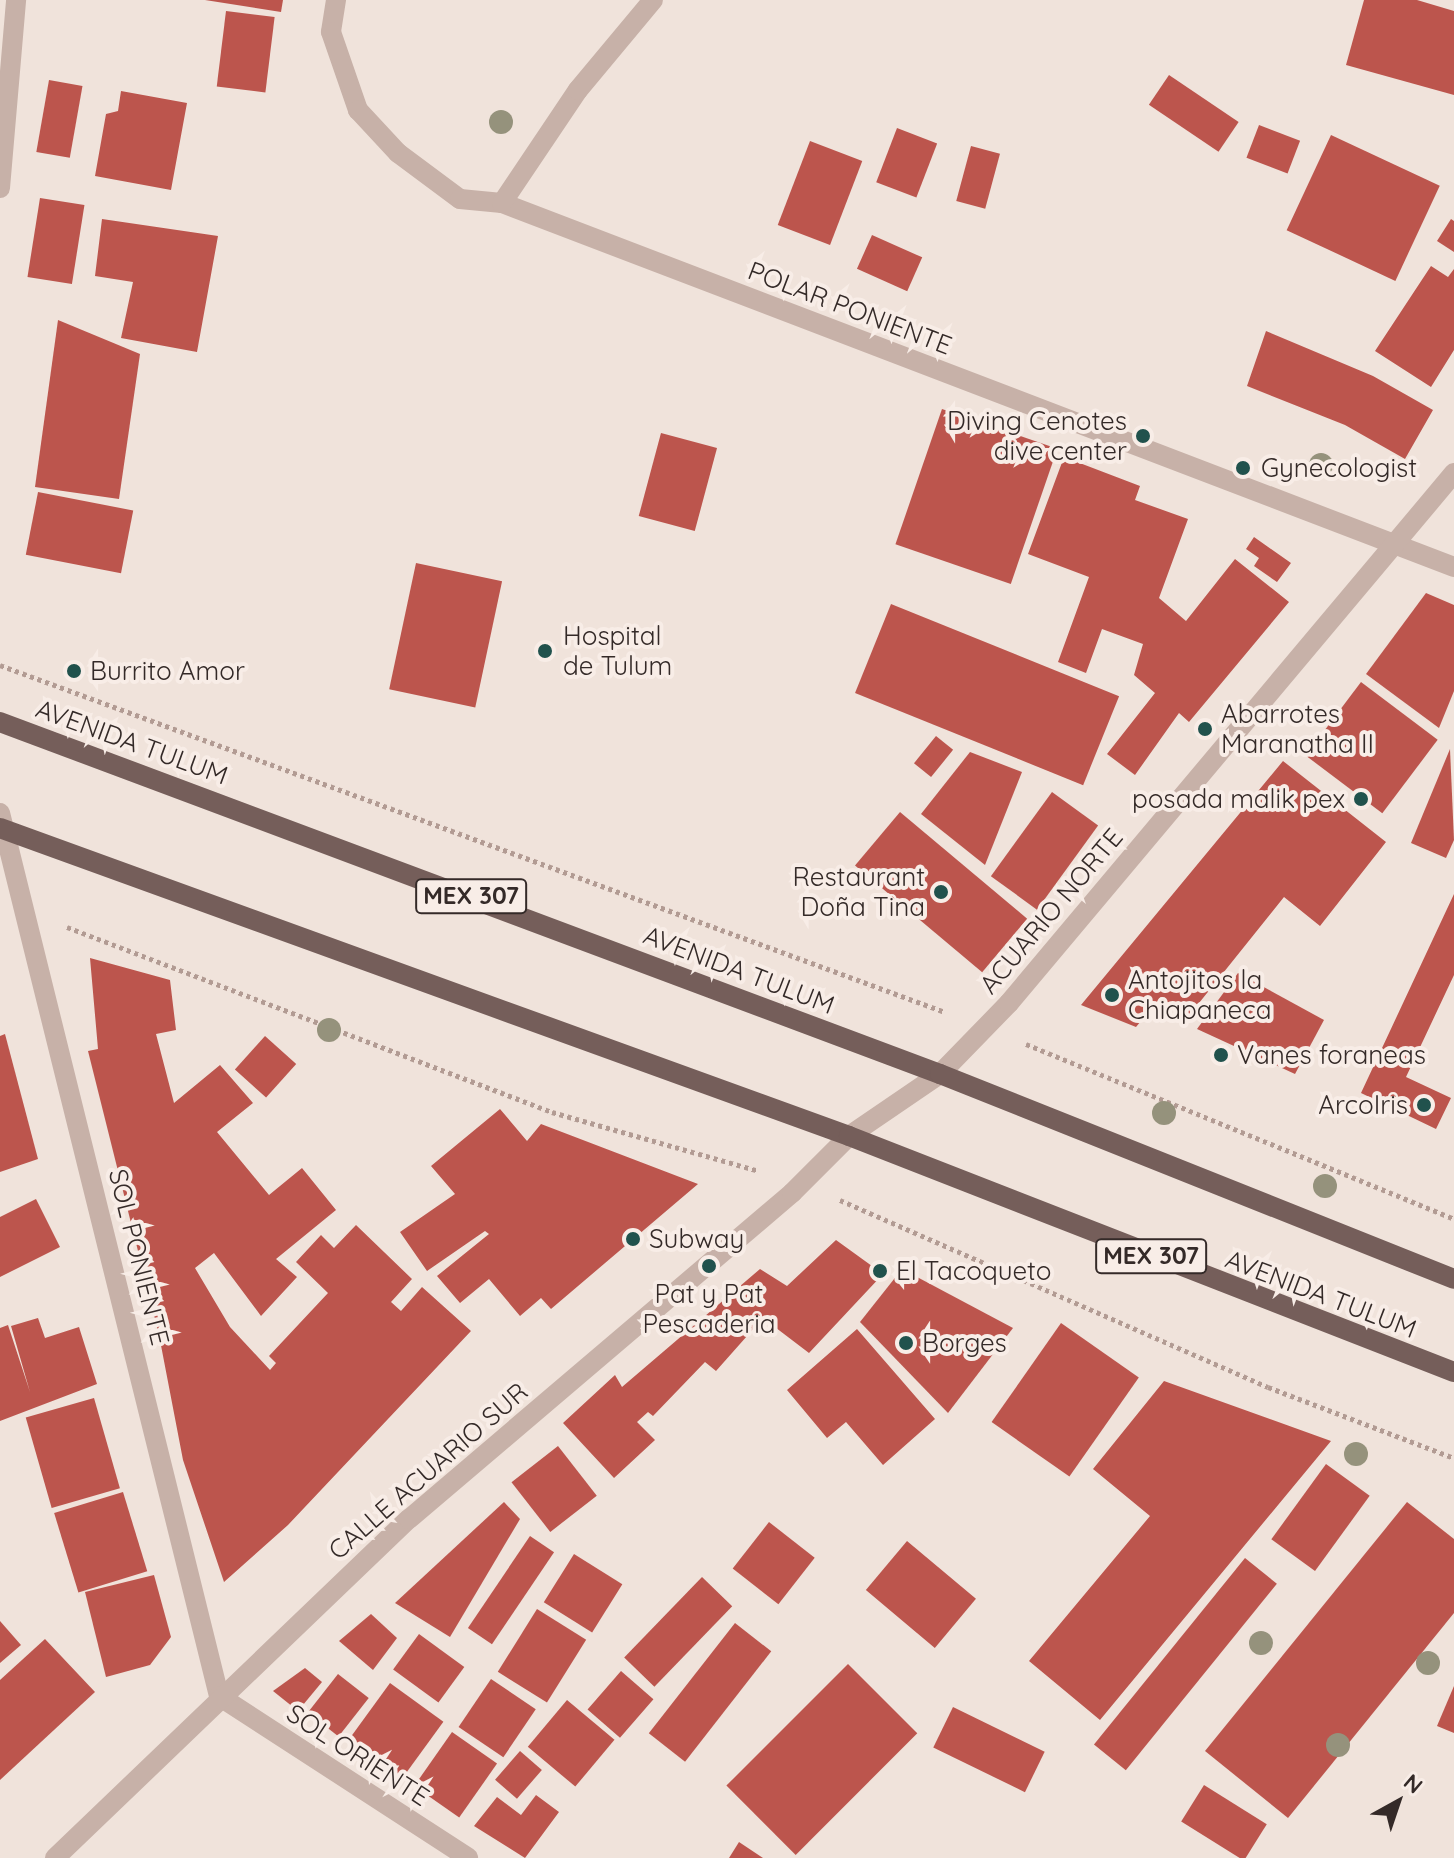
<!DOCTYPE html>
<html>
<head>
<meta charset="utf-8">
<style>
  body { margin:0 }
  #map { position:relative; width:1454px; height:1858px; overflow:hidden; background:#f0e3db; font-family:Quicksand,sans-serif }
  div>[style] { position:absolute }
  .building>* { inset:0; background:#bc554d; transform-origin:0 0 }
  .path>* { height:5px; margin-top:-2.5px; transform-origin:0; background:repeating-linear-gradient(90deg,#b29b93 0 4px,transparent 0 8px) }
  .minor>* { height:20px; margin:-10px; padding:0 10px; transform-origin:10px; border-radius:10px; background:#c7b1a8 }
  .primary>* { height:20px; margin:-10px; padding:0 10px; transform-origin:10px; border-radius:10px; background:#755e5a }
  .trees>* { width:24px; height:24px; margin:-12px; border-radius:50%; background:#95927c }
  .dots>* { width:22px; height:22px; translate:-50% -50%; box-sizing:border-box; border:4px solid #f8ede7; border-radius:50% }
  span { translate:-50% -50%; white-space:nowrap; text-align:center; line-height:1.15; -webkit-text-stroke:8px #f8ede7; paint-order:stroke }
  .shield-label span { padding:2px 6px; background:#f8ede7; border:2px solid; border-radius:6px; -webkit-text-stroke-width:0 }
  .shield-label { font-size:24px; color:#342a28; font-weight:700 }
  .street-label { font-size:26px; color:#342a28 }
  .poi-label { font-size:26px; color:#342a28 }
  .right { translate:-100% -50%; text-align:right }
  .left { translate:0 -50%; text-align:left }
  .north { position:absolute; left:1358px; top:1762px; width:80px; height:80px; -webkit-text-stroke:6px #f8ede7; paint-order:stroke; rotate:40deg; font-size:22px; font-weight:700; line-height:32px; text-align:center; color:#342a28 }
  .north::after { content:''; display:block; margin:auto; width:28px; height:36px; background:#342a28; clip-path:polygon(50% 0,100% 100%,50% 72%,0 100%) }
</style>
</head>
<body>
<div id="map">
  <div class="building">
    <div style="clip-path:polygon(205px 0,283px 0,281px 12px)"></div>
    <div style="clip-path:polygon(1364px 0,1417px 0,1454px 11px,1454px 95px,1346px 65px)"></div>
    <div style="left:226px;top:11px;width:49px;height:76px;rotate:7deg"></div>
    <div style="left:1169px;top:75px;width:84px;height:36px;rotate:34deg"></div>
    <div style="left:49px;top:80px;width:34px;height:73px;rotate:10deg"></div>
    <div style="clip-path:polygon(121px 91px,187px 103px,171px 190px,95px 176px,106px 114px,118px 111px)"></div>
    <div style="left:1259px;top:125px;width:44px;height:35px;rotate:21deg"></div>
    <div style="left:897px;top:128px;width:43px;height:58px;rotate:21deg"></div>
    <div style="left:1331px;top:135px;width:120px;height:105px;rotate:25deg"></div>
    <div style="left:810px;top:141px;width:56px;height:90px;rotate:21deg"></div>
    <div style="left:971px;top:146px;width:30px;height:57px;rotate:15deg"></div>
    <div style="left:40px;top:198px;width:45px;height:80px;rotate:9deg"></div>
    <div style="clip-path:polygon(102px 219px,218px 236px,197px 352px,121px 338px,133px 282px,95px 276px)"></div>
    <div style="clip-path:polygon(1451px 219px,1454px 221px,1454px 252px,1437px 241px)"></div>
    <div style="left:872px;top:235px;width:55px;height:37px;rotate:24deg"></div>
    <div style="clip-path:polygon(1431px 266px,1448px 277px,1454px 269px,1454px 350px,1431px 387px,1375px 351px)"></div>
    <div style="clip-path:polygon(58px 320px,140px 354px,119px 499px,35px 487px)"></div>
    <div style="clip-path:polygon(1266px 331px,1373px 376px,1433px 410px,1405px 459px,1345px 425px,1247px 386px)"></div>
    <div style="left:942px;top:409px;width:122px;height:143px;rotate:19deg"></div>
    <div style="left:661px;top:433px;width:58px;height:86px;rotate:15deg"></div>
    <div style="clip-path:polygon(1064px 457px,1140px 486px,1135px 500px,1188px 519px,1159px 598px,1186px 621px,1235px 559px,1289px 602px,1189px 722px,1179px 713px,1135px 775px,1107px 754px,1155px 693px,1134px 675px,1143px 644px,1102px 629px,1086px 673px,1058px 662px,1089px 577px,1028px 554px)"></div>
    <div style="left:38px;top:492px;width:97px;height:64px;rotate:11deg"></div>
    <div style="clip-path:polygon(1254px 537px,1291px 563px,1277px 582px,1254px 566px,1259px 558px,1246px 549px)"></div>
    <div style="left:416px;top:563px;width:88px;height:129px;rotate:12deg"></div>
    <div style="clip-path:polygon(1426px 593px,1454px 605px,1454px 691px,1439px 728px,1366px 674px)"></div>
    <div style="left:891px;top:604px;width:246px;height:96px;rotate:22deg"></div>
    <div style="left:1361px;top:682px;width:96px;height:92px;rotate:37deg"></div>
    <div style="left:936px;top:736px;width:22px;height:35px;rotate:39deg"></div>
    <div style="clip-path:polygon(1450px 749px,1454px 840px,1446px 858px,1411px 843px)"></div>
    <div style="clip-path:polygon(970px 752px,1022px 772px,985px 865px,921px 814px)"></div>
    <div style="clip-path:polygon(1283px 761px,1386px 842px,1320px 926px,1284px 897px,1187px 1018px,1161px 997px,1136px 1027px,1081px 1005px)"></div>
    <div style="left:1052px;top:792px;width:57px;height:104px;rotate:36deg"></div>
    <div style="left:900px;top:812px;width:166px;height:70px;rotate:40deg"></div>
    <div style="clip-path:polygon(1454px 894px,1454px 975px,1406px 1077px,1451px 1098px,1436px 1129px,1361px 1093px)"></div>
    <div style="clip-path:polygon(90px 958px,170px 980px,176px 1030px,156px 1034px,174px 1103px,220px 1065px,253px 1103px,217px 1132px,269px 1195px,302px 1168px,336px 1210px,276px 1259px,297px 1277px,261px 1316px,214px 1253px,195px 1268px,230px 1327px,270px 1370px,276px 1363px,269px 1356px,328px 1293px,296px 1262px,321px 1235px,334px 1248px,356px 1225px,412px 1279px,391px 1302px,401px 1311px,422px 1287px,471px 1331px,288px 1525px,224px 1582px,183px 1460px,159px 1335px,88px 1051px,98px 1049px)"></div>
    <div style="clip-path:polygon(1238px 973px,1324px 1020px,1295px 1074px,1197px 1029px)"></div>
    <div style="clip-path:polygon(5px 1034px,38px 1159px,0 1172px,0 1036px)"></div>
    <div style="left:265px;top:1036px;width:42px;height:45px;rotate:42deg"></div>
    <div style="clip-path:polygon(500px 1109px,527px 1141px,541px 1124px,698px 1184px,551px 1309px,541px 1298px,520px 1316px,489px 1279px,460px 1303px,437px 1276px,489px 1234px,485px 1231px,427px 1271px,400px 1232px,455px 1194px,431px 1166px)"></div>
    <div style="clip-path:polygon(36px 1199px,60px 1247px,0 1277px,0 1217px)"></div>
    <div style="clip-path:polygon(836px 1240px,883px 1274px,809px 1353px,763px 1318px,716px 1371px,705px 1362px,653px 1416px,648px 1412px,637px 1422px,655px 1440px,614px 1478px,563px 1423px,615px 1375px,622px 1387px,760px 1269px,787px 1286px)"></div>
    <div style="clip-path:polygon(902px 1269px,1013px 1328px,948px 1413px,860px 1322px)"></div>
    <div style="clip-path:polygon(38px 1318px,45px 1338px,79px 1327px,97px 1384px,0 1421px,0 1328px,8px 1325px,30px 1392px,11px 1326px)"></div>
    <div style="left:1061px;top:1323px;width:95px;height:121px;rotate:35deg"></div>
    <div style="clip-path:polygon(857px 1329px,935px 1419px,883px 1465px,846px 1422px,827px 1438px,787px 1390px)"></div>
    <div style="clip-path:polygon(1164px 1381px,1331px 1441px,1100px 1720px,1029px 1661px,1150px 1516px,1093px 1469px)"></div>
    <div style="left:94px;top:1398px;width:94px;height:71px;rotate:74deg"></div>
    <div style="left:558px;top:1446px;width:63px;height:59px;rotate:52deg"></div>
    <div style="left:1326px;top:1464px;width:54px;height:93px;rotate:36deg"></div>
    <div style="left:123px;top:1492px;width:83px;height:72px;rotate:73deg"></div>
    <div style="clip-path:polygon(504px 1502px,520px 1519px,450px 1637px,395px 1603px)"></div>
    <div style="clip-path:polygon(1407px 1502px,1454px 1539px,1454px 1613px,1288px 1818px,1205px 1751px)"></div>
    <div style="left:769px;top:1522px;width:58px;height:59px;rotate:38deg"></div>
    <div style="left:530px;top:1536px;width:29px;height:111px;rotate:34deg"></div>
    <div style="left:907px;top:1541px;width:90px;height:64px;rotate:40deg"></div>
    <div style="left:574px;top:1554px;width:57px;height:57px;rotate:32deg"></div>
    <div style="left:1245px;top:1558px;width:41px;height:240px;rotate:39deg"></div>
    <div style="clip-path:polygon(154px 1575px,171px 1637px,150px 1665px,106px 1677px,85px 1592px)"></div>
    <div style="left:702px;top:1577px;width:42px;height:112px;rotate:44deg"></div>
    <div style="left:537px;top:1609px;width:58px;height:74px;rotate:32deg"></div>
    <div style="clip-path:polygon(371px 1614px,397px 1638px,373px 1670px,339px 1641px)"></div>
    <div style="clip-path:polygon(0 1621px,21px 1645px,0 1663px)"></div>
    <div style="left:735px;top:1623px;width:46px;height:140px;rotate:38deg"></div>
    <div style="left:419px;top:1634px;width:56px;height:44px;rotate:36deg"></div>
    <div style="clip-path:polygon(45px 1639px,95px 1692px,0 1780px,0 1680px)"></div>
    <div style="left:848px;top:1664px;width:98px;height:172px;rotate:45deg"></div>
    <div style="clip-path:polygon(305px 1668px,322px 1682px,298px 1711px,273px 1691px)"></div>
    <div style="left:621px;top:1671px;width:43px;height:51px;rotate:41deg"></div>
    <div style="left:338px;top:1674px;width:39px;height:49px;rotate:38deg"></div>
    <div style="left:491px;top:1679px;width:54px;height:58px;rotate:34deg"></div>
    <div style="left:390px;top:1683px;width:66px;height:69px;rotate:36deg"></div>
    <div style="clip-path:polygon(1454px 1686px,1454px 1733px,1437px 1726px)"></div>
    <div style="left:567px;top:1700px;width:62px;height:61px;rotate:40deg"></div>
    <div style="left:953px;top:1707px;width:102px;height:45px;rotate:26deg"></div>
    <div style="left:452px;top:1732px;width:55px;height:66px;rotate:35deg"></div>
    <div style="left:520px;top:1751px;width:29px;height:38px;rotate:41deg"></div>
    <div style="left:1204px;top:1785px;width:74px;height:43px;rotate:32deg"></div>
    <div style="clip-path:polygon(536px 1795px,559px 1812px,525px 1858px,474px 1826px,497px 1797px,521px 1815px)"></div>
    <div style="clip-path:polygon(739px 1842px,763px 1858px,729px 1858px)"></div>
  </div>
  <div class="path">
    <div style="left:0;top:665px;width:1007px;rotate:20.16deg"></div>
    <div style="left:67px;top:927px;width:519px;rotate:20.88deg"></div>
    <div style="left:552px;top:1112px;width:215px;rotate:15.9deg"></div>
    <div style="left:1026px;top:1044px;width:462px;rotate:22.2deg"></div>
    <div style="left:840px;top:1200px;width:467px;rotate:23.6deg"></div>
    <div style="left:1268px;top:1387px;width:199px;rotate:20.9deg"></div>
  </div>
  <div class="minor">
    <div style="left:336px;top:0;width:32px;rotate:99deg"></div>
    <div style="left:331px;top:32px;width:83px;rotate:70.9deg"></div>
    <div style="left:358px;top:110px;width:59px;rotate:47.1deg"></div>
    <div style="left:398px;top:153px;width:77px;rotate:36.6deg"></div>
    <div style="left:460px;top:199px;width:42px;rotate:5.4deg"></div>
    <div style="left:502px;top:203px;width:1019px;rotate:20.92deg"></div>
    <div style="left:0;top:188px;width:189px;rotate:-85.1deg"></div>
    <div style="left:502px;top:203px;width:136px;rotate:-56.1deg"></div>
    <div style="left:578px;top:90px;width:117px;rotate:-50.2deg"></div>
    <div style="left:0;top:813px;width:910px;rotate:76.07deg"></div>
    <div style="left:219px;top:1696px;width:297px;rotate:33deg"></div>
    <div style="left:55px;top:1858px;width:490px;rotate:-43.8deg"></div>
    <div style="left:409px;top:1519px;width:503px;rotate:-40.4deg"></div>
    <div style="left:792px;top:1193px;width:81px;rotate:-45deg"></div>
    <div style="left:849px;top:1136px;width:110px;rotate:-34.3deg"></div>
    <div style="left:940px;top:1074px;width:99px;rotate:-45.8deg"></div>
    <div style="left:1009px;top:1003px;width:692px;rotate:-49.98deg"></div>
  </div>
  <div class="primary">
    <div style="left:0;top:722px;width:1004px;rotate:20.53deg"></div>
    <div style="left:940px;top:1074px;width:553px;rotate:21.74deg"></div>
    <div style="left:0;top:828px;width:903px;rotate:19.94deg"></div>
    <div style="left:849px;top:1136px;width:649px;rotate:21.31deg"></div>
  </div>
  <div class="trees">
    <div style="left:501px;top:122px"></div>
    <div style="left:1321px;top:465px"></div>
    <div style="left:329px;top:1030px"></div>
    <div style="left:1164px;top:1113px"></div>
    <div style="left:1325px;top:1186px"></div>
    <div style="left:1356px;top:1454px"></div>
    <div style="left:1261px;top:1643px"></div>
    <div style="left:1428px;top:1663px"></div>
    <div style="left:1338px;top:1745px"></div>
  </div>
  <div class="dots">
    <div style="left:1143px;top:436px;background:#21524d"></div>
    <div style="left:1243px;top:468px;background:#21524d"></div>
    <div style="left:545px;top:651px;background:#21524d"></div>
    <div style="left:74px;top:671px;background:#21524d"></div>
    <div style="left:1205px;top:729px;background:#21524d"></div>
    <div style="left:1361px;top:799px;background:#21524d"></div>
    <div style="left:941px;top:892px;background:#21524d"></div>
    <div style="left:1112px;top:995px;background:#21524d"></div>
    <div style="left:1221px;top:1055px;background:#21524d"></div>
    <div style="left:1424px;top:1105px;background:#21524d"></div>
    <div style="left:633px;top:1239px;background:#21524d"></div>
    <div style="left:709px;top:1266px;background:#21524d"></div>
    <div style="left:880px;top:1271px;background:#21524d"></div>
    <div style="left:906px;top:1343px;background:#21524d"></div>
  </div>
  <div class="shield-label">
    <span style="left:471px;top:896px">MEX 307</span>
    <span style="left:1151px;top:1256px">MEX 307</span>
  </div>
  <div class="street-label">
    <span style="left:850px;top:308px;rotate:21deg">POLAR PONIENTE</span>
    <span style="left:132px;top:742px;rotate:20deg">AVENIDA TULUM</span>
    <span style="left:1051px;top:911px;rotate:-50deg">ACUARIO NORTE</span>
    <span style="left:739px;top:970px;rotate:21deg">AVENIDA TULUM</span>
    <span style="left:139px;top:1257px;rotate:76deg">SOL PONIENTE</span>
    <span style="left:1321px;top:1294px;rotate:21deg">AVENIDA TULUM</span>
    <span style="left:428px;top:1471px;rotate:-41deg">CALLE ACUARIO SUR</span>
    <span style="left:358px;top:1755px;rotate:33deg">SOL ORIENTE</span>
  </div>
  <div class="poi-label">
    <span class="right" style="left:1127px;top:436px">Diving Cenotes<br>dive center</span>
    <span class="left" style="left:1261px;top:468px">Gynecologist</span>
    <span class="left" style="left:563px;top:651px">Hospital<br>de Tulum</span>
    <span class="left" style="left:90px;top:671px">Burrito Amor</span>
    <span class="left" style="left:1221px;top:729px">Abarrotes<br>Maranatha II</span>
    <span class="right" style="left:1345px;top:799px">posada malik pex</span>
    <span class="right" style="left:925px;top:892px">Restaurant<br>Doña Tina</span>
    <span class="left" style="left:1128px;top:995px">Antojitos la<br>Chiapaneca</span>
    <span class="left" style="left:1237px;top:1055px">Vanes foraneas</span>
    <span class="right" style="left:1408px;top:1105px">ArcoIris</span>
    <span class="left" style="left:649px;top:1239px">Subway</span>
    <span class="left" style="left:896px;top:1271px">El Tacoqueto</span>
    <span style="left:709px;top:1309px">Pat y Pat<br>Pescaderia</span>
    <span class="left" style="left:922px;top:1343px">Borges</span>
  </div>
  <div class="north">N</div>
</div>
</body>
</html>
